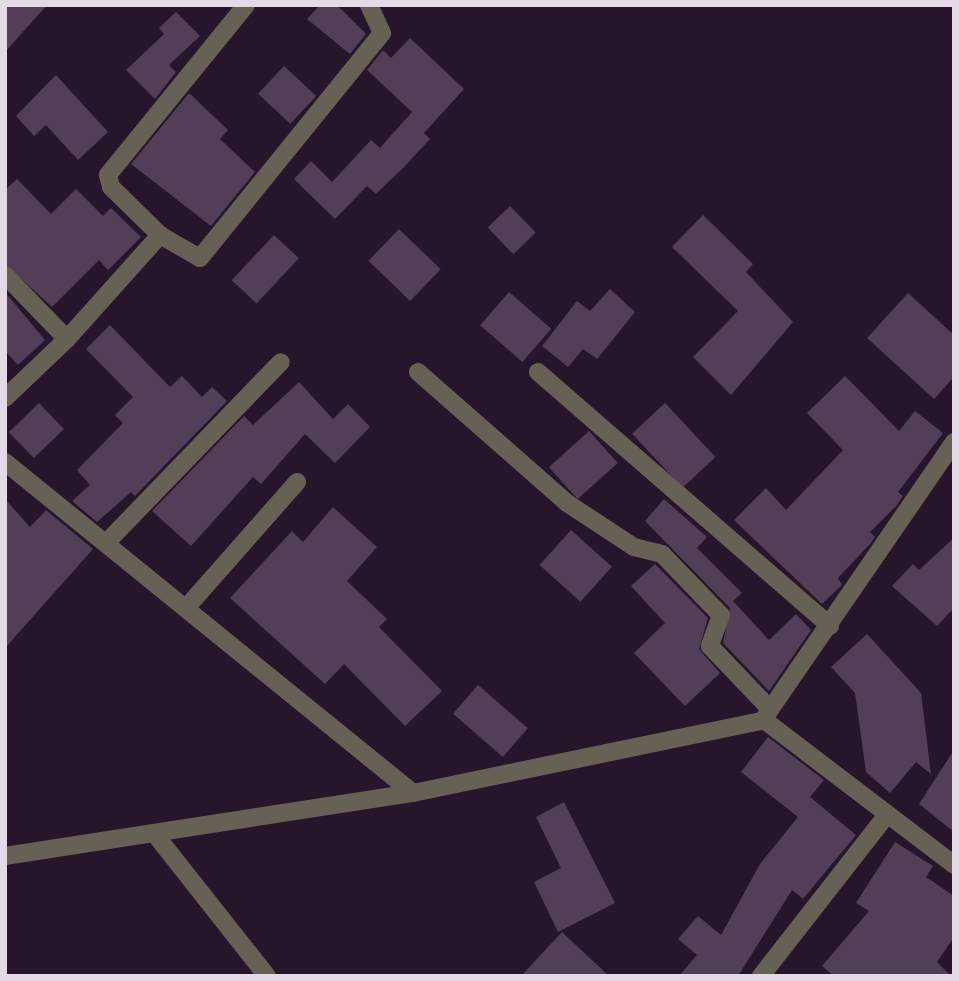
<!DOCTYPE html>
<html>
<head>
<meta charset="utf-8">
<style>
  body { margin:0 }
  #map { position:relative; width:959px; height:981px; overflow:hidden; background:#27152b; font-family:Rubik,sans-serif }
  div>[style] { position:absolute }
  .building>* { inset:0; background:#523f57; transform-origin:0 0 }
  .street>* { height:18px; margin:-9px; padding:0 9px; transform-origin:9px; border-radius:9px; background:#676054 }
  span { translate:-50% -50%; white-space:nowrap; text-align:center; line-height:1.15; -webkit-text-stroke:5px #27152b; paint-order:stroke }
  .frame { position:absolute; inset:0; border:7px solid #e4d9e7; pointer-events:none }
</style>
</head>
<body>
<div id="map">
  <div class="building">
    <div style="clip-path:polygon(5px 5px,47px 5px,5px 52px)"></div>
    <div style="clip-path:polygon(320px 5px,337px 5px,366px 34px,350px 54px,307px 19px)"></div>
    <div style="clip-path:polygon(176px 12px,200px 36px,169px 65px,176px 72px,155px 99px,126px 70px,164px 34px,159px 28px)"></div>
    <div style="clip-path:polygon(410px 38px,464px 89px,424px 133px,430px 139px,404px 167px,376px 194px,367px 186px,335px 219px,294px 179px,311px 161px,332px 182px,371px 140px,380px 148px,412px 112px,367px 70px,383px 50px,391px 58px)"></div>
    <div style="left:284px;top:66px;width:44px;height:38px;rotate:43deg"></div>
    <div style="clip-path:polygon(56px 75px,108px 132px,78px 160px,46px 125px,34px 136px,16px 116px)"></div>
    <div style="clip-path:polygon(189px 93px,228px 130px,220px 139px,255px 172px,211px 226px,131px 164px)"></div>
    <div style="clip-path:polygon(17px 179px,51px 214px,76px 189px,103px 216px,111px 208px,141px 237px,108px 270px,99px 260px,52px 307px,5px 264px,5px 190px)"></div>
    <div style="left:510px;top:206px;width:37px;height:31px;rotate:46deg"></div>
    <div style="clip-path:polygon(703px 215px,753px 264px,746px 272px,793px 322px,731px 395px,693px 357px,738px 311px,672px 247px)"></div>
    <div style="left:399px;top:229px;width:58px;height:44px;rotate:44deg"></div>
    <div style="left:274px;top:235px;width:34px;height:62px;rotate:43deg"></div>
    <div style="clip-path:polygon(610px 289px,635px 312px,597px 359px,583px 349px,568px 367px,542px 346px,577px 301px,590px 311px)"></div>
    <div style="clip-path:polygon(5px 292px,45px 340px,18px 365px,5px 351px)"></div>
    <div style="left:509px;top:292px;width:56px;height:44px;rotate:41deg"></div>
    <div style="clip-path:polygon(908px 293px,954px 335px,954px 377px,934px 399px,867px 338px)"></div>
    <div style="clip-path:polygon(110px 325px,170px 387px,182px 376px,202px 397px,212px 387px,227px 401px,135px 496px,131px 492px,97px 522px,72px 501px,90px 485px,77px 470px,123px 423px,115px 415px,133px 397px,86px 349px)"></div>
    <div style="clip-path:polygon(845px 376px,899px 431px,915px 411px,943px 433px,898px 492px,903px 496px,897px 505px,870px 532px,875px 537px,870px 544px,838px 578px,842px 585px,822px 604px,734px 520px,766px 488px,786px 510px,843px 450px,807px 413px)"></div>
    <div style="clip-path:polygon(299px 382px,333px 419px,348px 404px,370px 427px,335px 463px,305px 434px,261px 484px,253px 477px,191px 546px,152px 511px,244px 416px,253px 425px)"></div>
    <div style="left:39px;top:403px;width:36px;height:42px;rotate:46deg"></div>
    <div style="left:665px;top:403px;width:74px;height:45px;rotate:47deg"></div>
    <div style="left:589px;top:431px;width:43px;height:54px;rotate:48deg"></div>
    <div style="clip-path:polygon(5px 499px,30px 527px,46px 510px,93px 549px,5px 648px)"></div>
    <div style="clip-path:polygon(664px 499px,707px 537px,697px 548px,742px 593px,733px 601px,769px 640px,796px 614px,811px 630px,769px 691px,723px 643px,730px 608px,645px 521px)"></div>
    <div style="clip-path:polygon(333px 507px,377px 547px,347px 581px,387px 619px,379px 627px,442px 691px,405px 726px,344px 664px,325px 684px,230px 598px,292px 531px,303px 542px)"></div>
    <div style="left:571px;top:530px;width:55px;height:47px;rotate:42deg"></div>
    <div style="clip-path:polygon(954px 538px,954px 608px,937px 626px,892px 586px,913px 564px,919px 570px)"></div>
    <div style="clip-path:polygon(655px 564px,708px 618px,699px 649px,720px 673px,685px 706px,634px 653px,665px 623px,631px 586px)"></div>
    <div style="clip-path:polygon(867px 634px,921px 693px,931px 774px,916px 762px,890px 793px,866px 772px,855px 693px,831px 667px)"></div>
    <div style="left:478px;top:685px;width:66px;height:38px;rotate:41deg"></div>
    <div style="clip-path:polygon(768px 737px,824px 780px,810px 797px,856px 835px,803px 899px,792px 890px,738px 976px,679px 976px,697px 955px,678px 939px,698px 916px,721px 935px,760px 864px,798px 817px,741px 772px)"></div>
    <div style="clip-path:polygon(954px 750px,954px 832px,919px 804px)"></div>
    <div style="clip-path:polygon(564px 802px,615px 903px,558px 932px,534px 882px,561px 868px,536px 817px)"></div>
    <div style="clip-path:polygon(895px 842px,933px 866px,926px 877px,954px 896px,954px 937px,937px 962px,951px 976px,834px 976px,822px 966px,869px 911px,856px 903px)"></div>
    <div style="clip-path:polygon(562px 932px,609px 976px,521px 976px)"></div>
  </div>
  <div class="street">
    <div style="left:246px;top:5px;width:219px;rotate:129.1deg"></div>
    <div style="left:108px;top:175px;width:12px;rotate:76deg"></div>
    <div style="left:111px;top:187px;width:69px;rotate:44.4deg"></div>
    <div style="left:160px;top:235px;width:46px;rotate:29.9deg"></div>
    <div style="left:200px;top:258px;width:289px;rotate:-51deg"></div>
    <div style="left:382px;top:33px;width:31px;rotate:-115deg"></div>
    <div style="left:5px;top:275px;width:89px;rotate:45.9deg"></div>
    <div style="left:67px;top:339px;width:86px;rotate:136.4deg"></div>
    <div style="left:67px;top:339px;width:140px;rotate:-48.2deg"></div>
    <div style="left:418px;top:372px;width:198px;rotate:41.3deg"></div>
    <div style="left:567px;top:503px;width:80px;rotate:33.3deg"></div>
    <div style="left:634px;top:547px;width:29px;rotate:14deg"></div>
    <div style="left:662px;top:554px;width:85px;rotate:46deg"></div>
    <div style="left:721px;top:615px;width:33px;rotate:110deg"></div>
    <div style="left:710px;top:646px;width:87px;rotate:46.4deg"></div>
    <div style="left:538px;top:372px;width:387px;rotate:41deg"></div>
    <div style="left:5px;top:462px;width:525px;rotate:39.05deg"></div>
    <div style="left:107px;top:542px;width:250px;rotate:-46deg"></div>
    <div style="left:186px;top:608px;width:168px;rotate:-48.6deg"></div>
    <div style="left:765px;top:717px;width:334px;rotate:-55.5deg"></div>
    <div style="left:154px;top:833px;width:182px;rotate:51.7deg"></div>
    <div style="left:5px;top:856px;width:413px;rotate:-8.8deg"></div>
    <div style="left:413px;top:793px;width:359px;rotate:-11.7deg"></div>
    <div style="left:764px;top:720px;width:239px;rotate:37.3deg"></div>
    <div style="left:761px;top:976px;width:203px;rotate:-52deg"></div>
  </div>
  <div class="frame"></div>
</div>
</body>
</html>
